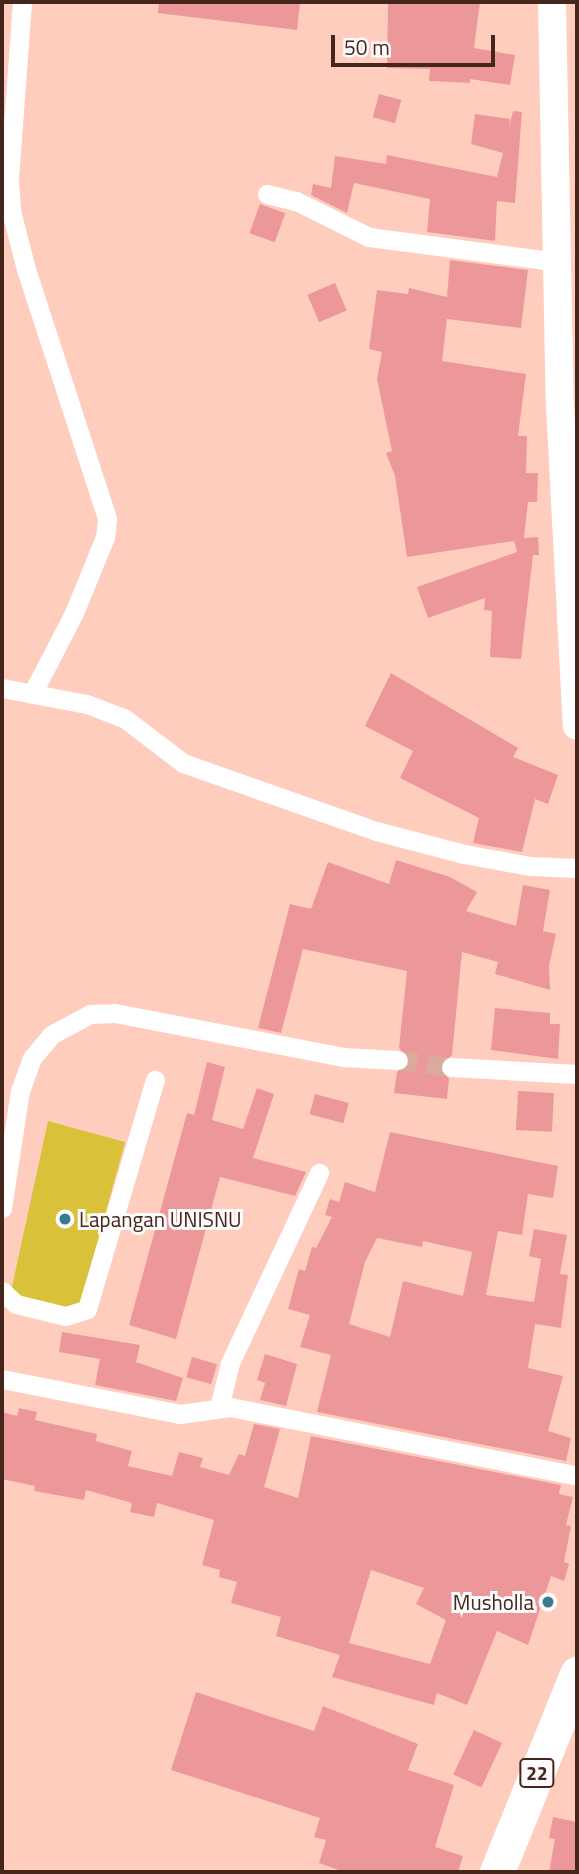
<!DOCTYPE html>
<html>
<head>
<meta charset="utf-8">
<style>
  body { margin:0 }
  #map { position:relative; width:579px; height:1874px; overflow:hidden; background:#ffcdbd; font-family:"Titillium Web",sans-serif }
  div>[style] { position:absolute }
  .green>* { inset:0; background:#dac13a }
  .building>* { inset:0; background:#ec989a; transform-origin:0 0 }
  .street-tunnel>* { height:19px; margin-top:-9.5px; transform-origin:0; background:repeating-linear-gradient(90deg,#daab9d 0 19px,transparent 0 29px) }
  .street>* { height:19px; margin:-9.5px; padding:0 9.5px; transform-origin:9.5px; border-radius:9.5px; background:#fff }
  .secondary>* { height:28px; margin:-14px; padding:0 14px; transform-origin:14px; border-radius:14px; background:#fff }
  .highway>* { height:35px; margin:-17.5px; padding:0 17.5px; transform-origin:17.5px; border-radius:17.5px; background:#fff }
  .dots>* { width:19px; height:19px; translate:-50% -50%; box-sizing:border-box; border:4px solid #fbfbfb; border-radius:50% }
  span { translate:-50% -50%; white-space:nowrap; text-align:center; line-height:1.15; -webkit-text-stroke:6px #fbfbfb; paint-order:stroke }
  .shield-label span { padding:2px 5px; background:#fbfbfb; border:2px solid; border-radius:5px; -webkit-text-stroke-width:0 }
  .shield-label { font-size:19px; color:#45251c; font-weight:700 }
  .poi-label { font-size:21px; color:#45251c }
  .left { translate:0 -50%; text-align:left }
  .right { translate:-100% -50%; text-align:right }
  .frame { position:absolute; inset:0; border:4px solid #45251c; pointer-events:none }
  .scale { position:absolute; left:331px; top:35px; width:164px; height:32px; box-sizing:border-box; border:4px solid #45251c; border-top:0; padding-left:9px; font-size:21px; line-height:24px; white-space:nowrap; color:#45251c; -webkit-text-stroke:5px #fbfbfb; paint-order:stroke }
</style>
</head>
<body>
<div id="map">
  <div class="green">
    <div style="clip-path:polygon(48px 1121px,125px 1142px,79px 1310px,10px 1296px)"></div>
  </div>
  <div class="building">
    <div style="clip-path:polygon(159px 2px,300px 2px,297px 30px,158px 13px)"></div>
    <div style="clip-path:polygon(388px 2px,480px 2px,474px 48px,515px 55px,510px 85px,470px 79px,470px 83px,429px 81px,430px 69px,387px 68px)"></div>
    <div style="left:379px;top:94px;width:23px;height:24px;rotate:15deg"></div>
    <div style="clip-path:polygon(513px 111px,522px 112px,515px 203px,497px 201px,495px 241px,427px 232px,430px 199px,354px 183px,347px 213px,311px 195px,313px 184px,331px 188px,335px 156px,386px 164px,387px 155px,497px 177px,503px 153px,471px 144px,475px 114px,510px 119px,509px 128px)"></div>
    <div style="left:260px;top:204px;width:27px;height:31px;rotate:20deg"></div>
    <div style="clip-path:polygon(450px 260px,528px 270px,521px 328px,447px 319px,442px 361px,526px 374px,518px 436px,527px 436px,526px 473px,538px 473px,537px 502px,528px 502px,524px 538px,538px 537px,539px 555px,533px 555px,521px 659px,490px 657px,492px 611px,484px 610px,485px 598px,428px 618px,417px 587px,517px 552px,514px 541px,407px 557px,395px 476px,386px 453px,392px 451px,377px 379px,382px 352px,369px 349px,377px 290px,408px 294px,409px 288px,447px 297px)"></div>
    <div style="left:335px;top:283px;width:30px;height:30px;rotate:67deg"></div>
    <div style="clip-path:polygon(391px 673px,518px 748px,513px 757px,558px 775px,548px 804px,535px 799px,522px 852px,473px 843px,479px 818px,400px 778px,413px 751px,365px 726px)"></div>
    <div style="clip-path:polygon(396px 860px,450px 877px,477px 892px,466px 911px,516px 926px,523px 885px,550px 890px,543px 931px,556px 934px,549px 966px,550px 990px,495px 974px,498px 962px,462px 952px,452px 1055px,439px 1066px,449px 1079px,447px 1099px,394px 1093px,397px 1072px,410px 1061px,399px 1048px,407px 971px,303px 949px,281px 1033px,258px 1028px,290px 904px,311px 909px,328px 862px,389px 884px)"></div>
    <div style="clip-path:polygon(495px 1008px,550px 1013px,550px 1024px,560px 1024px,558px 1059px,491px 1050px)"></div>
    <div style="clip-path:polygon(207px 1062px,225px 1067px,212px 1120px,243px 1129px,257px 1088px,274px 1094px,253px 1158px,306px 1172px,295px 1196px,220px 1177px,176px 1339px,129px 1325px,187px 1113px,194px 1115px)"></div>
    <div style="left:518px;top:1091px;width:36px;height:39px;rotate:3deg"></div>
    <div style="left:315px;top:1094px;width:35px;height:21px;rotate:15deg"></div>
    <div style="clip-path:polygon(evenodd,390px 1132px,558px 1166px,553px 1198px,528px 1194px,522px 1235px,498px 1231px,486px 1295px,534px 1302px,541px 1259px,529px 1256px,534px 1229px,567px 1235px,560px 1274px,568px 1275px,561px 1328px,535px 1324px,528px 1368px,563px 1376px,548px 1431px,571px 1438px,566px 1461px,317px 1412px,331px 1355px,300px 1347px,310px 1315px,288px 1309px,299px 1269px,305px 1271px,312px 1247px,316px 1248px,332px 1217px,325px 1215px,330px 1199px,339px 1202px,345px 1182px,375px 1192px,390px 1132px,377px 1238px,422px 1247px,423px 1241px,472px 1252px,463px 1296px,403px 1281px,390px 1337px,349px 1324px,365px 1262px,377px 1238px)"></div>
    <div style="clip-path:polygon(62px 1332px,140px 1345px,136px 1362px,183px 1378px,176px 1401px,95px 1385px,100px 1359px,59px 1352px)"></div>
    <div style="clip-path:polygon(265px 1354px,297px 1364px,286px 1406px,260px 1400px,265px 1383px,257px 1380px)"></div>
    <div style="left:192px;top:1357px;width:26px;height:21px;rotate:16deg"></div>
    <div style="clip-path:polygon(evenodd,19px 1408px,37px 1412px,35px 1420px,97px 1434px,96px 1441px,132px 1451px,128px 1466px,172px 1476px,179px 1452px,203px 1458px,200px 1467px,229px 1475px,239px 1454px,245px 1456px,254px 1424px,280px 1429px,264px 1487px,298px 1498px,311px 1436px,561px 1485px,559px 1494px,573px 1497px,566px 1525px,571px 1526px,564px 1562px,569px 1564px,564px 1581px,551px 1576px,528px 1645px,497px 1631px,467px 1705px,437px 1693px,434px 1705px,332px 1677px,340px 1655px,276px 1636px,281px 1617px,231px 1603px,237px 1582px,219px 1577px,220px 1570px,202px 1565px,214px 1520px,157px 1503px,154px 1517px,130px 1512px,132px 1503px,86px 1490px,84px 1500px,34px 1491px,35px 1486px,2px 1479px,2px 1412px,17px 1416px,19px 1408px,371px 1570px,424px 1588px,416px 1604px,446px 1620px,430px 1664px,349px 1643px,371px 1570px)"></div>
    <div style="clip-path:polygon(196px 1692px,314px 1731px,323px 1706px,418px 1744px,408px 1770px,454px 1785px,435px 1847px,463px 1856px,458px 1872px,344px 1872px,319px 1863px,326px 1840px,314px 1837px,320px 1818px,171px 1770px)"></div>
    <div style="left:474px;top:1730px;width:31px;height:49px;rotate:25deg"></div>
    <div style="clip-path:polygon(553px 1817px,577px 1822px,577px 1872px,549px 1872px,555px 1839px,549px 1838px)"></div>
  </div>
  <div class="street-tunnel">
    <div style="left:398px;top:1060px;width:53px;rotate:7.5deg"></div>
  </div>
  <div class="street">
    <div style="left:22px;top:2px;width:177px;rotate:94.2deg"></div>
    <div style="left:9px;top:179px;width:32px;rotate:86deg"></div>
    <div style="left:11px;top:211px;width:60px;rotate:75.5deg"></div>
    <div style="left:26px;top:269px;width:263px;rotate:72deg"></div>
    <div style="left:107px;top:519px;width:18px;rotate:96deg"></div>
    <div style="left:105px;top:537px;width:82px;rotate:112.2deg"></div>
    <div style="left:74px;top:613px;width:91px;rotate:117.4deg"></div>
    <div style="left:267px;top:194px;width:30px;rotate:14deg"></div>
    <div style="left:296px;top:201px;width:81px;rotate:26.3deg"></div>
    <div style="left:369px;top:237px;width:191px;rotate:7.5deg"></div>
    <div style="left:2px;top:688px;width:86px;rotate:10.7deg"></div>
    <div style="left:87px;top:704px;width:40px;rotate:21deg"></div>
    <div style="left:124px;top:718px;width:74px;rotate:37.3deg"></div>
    <div style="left:183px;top:763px;width:205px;rotate:19.4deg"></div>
    <div style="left:376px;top:831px;width:91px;rotate:14.6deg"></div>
    <div style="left:464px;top:854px;width:67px;rotate:10.3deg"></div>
    <div style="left:530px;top:866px;width:47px;rotate:2.4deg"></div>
    <div style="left:451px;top:1067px;width:126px;rotate:3.2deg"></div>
    <div style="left:2px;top:1208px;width:118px;rotate:-81.3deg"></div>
    <div style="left:20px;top:1091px;width:35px;rotate:-70deg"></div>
    <div style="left:32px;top:1058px;width:30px;rotate:-50deg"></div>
    <div style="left:51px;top:1035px;width:44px;rotate:-28.3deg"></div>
    <div style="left:90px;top:1014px;width:25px;rotate:-2deg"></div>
    <div style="left:115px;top:1013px;width:232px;rotate:10.9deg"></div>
    <div style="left:343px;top:1057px;width:55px;rotate:3.1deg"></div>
    <div style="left:2px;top:1291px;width:19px;rotate:43deg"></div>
    <div style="left:16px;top:1304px;width:51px;rotate:13.5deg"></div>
    <div style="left:66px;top:1316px;width:22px;rotate:-18deg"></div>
    <div style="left:87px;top:1309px;width:239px;rotate:-73.5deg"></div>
    <div style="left:2px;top:1379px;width:181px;rotate:11.1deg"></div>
    <div style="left:180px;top:1414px;width:50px;rotate:-8deg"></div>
    <div style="left:230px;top:1407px;width:354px;rotate:11.2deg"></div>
    <div style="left:219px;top:1408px;width:46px;rotate:-76.3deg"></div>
    <div style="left:230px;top:1363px;width:210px;rotate:-64.9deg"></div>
  </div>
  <div class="secondary">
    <div style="left:552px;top:2px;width:404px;rotate:88.9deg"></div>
    <div style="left:560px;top:406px;width:320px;rotate:87deg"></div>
  </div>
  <div class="highway">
    <div style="left:497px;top:1872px;width:214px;rotate:-68deg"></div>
  </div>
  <div class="dots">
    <div style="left:65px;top:1219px;background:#397b8d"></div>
    <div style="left:548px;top:1602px;background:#397b8d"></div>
  </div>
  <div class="shield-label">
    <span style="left:537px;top:1773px">22</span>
  </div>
  <div class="poi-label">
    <span class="left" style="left:79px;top:1219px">Lapangan UNISNU</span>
    <span class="right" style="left:534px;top:1602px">Musholla</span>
  </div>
  <div class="frame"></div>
  <div class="scale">50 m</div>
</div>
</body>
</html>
